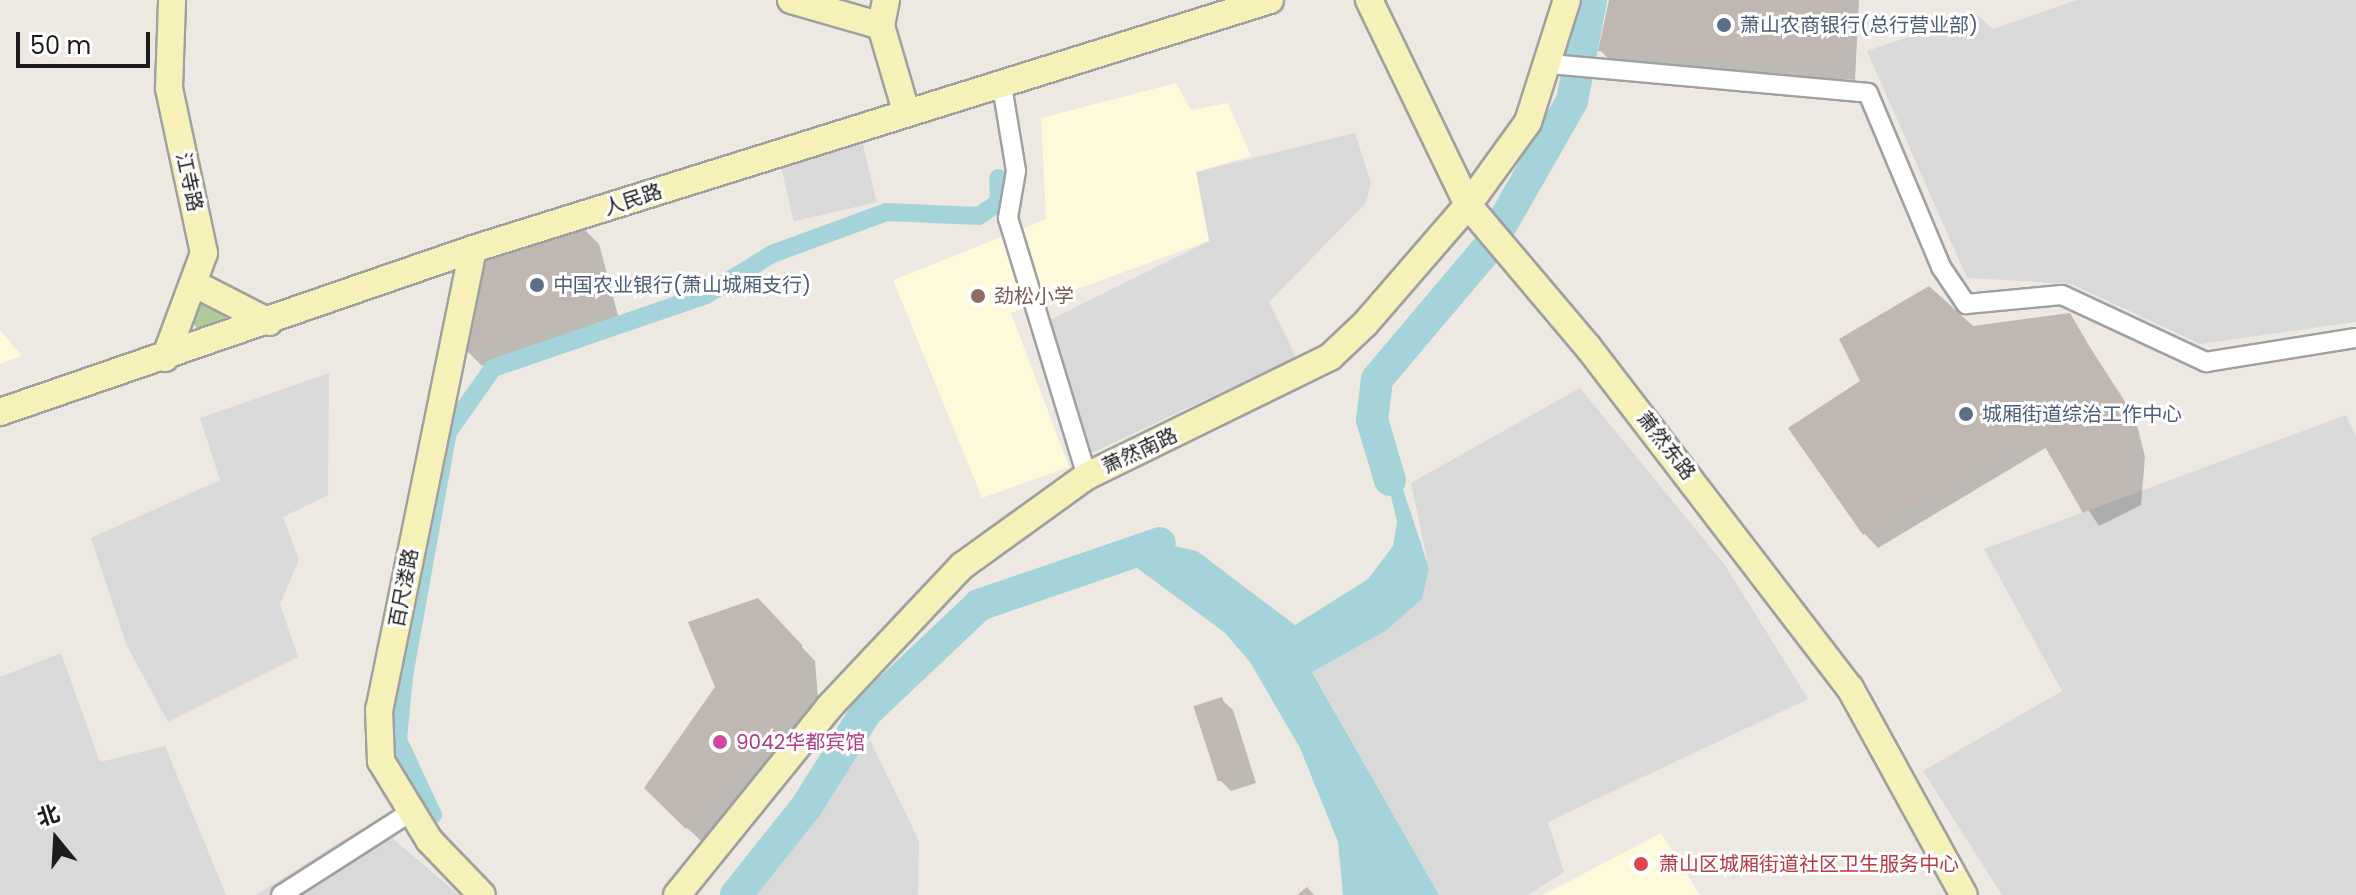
<!DOCTYPE html>
<html>
<head>
<meta charset="utf-8">
<style>
  body { margin:0 }
  #map { position:relative; width:2356px; height:895px; overflow:hidden; background:#ede8e2; font-family:Poppins,"Noto Sans SC",sans-serif }
  div>[style] { position:absolute }
  .residential>* { inset:0; background:#dad9d9; transform-origin:0 0 }
  .education>* { inset:0; background:#fdf9db }
  .forest>* { inset:0; background:#aecb99 }
  .round { border-radius:50% }
  .water>* { inset:0; background:#a4d4d9 }
  .shadow>* { inset:0; background:#0003 }
  .canal>* { height:18px; margin:-9px; padding:0 9px; transform-origin:9px; border-radius:9px; background:#a4d4d9 }
  .river>* { height:32px; margin:-16px; padding:0 16px; transform-origin:16px; border-radius:16px; background:#a4d4d9 }
  .building>* { inset:0; background:#c1b7b2; transform-origin:0 0 }
  .roads { filter:drop-shadow(2px 0 #a0a0a0) drop-shadow(-2px 0 #a0a0a0) drop-shadow(0 2px #a0a0a0) drop-shadow(0 -2px #a0a0a0) }
  .street>* { height:18px; margin:-9px; padding:0 9px; transform-origin:9px; border-radius:9px; background:#fff }
  .secondary>* { height:26px; margin:-13px; padding:0 13px; transform-origin:13px; border-radius:13px; background:#f6f1b8 }
  .dots>* { width:22px; height:22px; translate:-50% -50%; box-sizing:border-box; border:4px solid #fff; border-radius:50% }
  span { translate:-50% -50%; white-space:nowrap; text-align:center; line-height:1.15; -webkit-text-stroke:6px #fff; paint-order:stroke }
  .service-label { font-size:20px; color:#4e5e75 }
  .left { translate:0 -50%; text-align:left }
  .street-label { font-size:20px; color:#1c1c1c }
  .education-label { font-size:20px; color:#785e54 }
  .hotel-label { font-size:20px; color:#b23c85 }
  .health-label { font-size:20px; color:#be3a42 }
  .north { position:absolute; left:16px; top:799px; width:80px; height:80px; -webkit-text-stroke:6px #fff; paint-order:stroke; rotate:342deg; font-size:22px; font-weight:700; line-height:32px; text-align:center; color:#1c1c1c }
  .north::after { content:''; display:block; margin:auto; width:28px; height:36px; background:#1c1c1c; clip-path:polygon(50% 0,100% 100%,50% 72%,0 100%) }
  .scale { position:absolute; left:16px; top:32px; width:134px; height:36px; box-sizing:border-box; border:4px solid #1c1c1c; border-top:0; padding-left:10px; font-size:24px; line-height:28px; white-space:nowrap; color:#1c1c1c; -webkit-text-stroke:6px #fff; paint-order:stroke }
</style>
</head>
<body>
<div id="map">
  <div class="residential">
    <div style="clip-path:polygon(2077px 0,2356px 0,2356px 322px,2200px 344px,2071px 284px,1967px 278px,1867px 51px,1976px 14px,1993px 29px)"></div>
    <div style="clip-path:polygon(1355px 133px,1371px 183px,1366px 203px,1269px 302px,1296px 357px,1092px 453px,1050px 320px,1209px 241px,1196px 172px)"></div>
    <div style="left:861px;top:135px;width:69px;height:85px;rotate:77deg"></div>
    <div style="clip-path:polygon(329px 373px,328px 495px,283px 517px,299px 560px,280px 604px,298px 657px,168px 722px,126px 644px,91px 538px,220px 480px,200px 418px)"></div>
    <div style="clip-path:polygon(1580px 388px,1725px 565px,1808px 699px,1548px 822px,1564px 872px,1528px 895px,1439px 895px,1312px 671px,1387px 630px,1422px 599px,1429px 568px,1411px 483px)"></div>
    <div style="clip-path:polygon(2346px 415px,2356px 437px,2356px 895px,2002px 895px,1923px 771px,2062px 691px,1984px 549px)"></div>
    <div style="clip-path:polygon(61px 653px,100px 762px,165px 746px,226px 895px,0 895px,0 677px)"></div>
    <div style="clip-path:polygon(870px 740px,919px 841px,918px 895px,749px 895px)"></div>
    <div style="clip-path:polygon(378px 826px,459px 895px,256px 895px,361px 829px)"></div>
  </div>
  <div class="education">
    <div style="clip-path:polygon(1176px 83px,1191px 110px,1228px 103px,1251px 156px,1196px 172px,1209px 241px,1011px 313px,1069px 467px,982px 498px,893px 280px,1046px 219px,1041px 118px)"></div>
    <div style="clip-path:polygon(0 330px,22px 356px,0 364px)"></div>
    <div style="clip-path:polygon(1661px 833px,1700px 895px,1543px 895px)"></div>
  </div>
  <div class="forest">
    <div class="round" style="left:193px;top:302px;width:32px;height:32px"></div>
  </div>
  <div class="water">
    <div style="clip-path:polygon(1398px 474px,1429px 568px,1422px 599px,1387px 630px,1312px 672px,1439px 895px,1343px 895px,1338px 842px,1300px 748px,1250px 662px,1224px 632px,1122px 557px,1160px 543px,1197px 551px,1295px 625px,1368px 579px,1393px 546px,1397px 522px,1388px 483px)"></div>
  </div>
  <div class="shadow">
    <div style="clip-path:polygon(1611px 0,1859px 0,1855px 80px,1614px 65px,1600px 50px)"></div>
    <div style="clip-path:polygon(585px 230px,599px 244px,620px 323px,482px 366px,468px 352px)"></div>
    <div style="clip-path:polygon(2069px 315px,2135px 417px,2145px 457px,2141px 505px,2099px 526px,2047px 447px,1878px 548px,1864px 533px,1972px 328px)"></div>
    <div style="clip-path:polygon(772px 615px,815px 661px,819px 712px,702px 842px,646px 788px)"></div>
    <div style="clip-path:polygon(1222px 700px,1233px 710px,1256px 783px,1231px 791px,1220px 780px)"></div>
  </div>
  <div class="canal">
    <div style="left:433px;top:815px;width:83px;rotate:-115deg"></div>
    <div style="left:398px;top:740px;width:64px;rotate:-84.6deg"></div>
    <div style="left:404px;top:676px;width:248px;rotate:-79.8deg"></div>
    <div style="left:448px;top:432px;width:78px;rotate:-54.9deg"></div>
    <div style="left:493px;top:368px;width:225px;rotate:-18.9deg"></div>
    <div style="left:706px;top:295px;width:78px;rotate:-31.8deg"></div>
    <div style="left:772px;top:254px;width:122px;rotate:-20.1deg"></div>
    <div style="left:887px;top:212px;width:92px;rotate:2.5deg"></div>
    <div style="left:979px;top:216px;width:24px;rotate:-35deg"></div>
    <div style="left:999px;top:202px;width:24px;rotate:-92deg"></div>
  </div>
  <div class="river">
    <div style="left:1503px;top:222px;width:139px;rotate:-60.3deg"></div>
    <div style="left:1572px;top:101px;width:103px;rotate:-79.3deg"></div>
    <div style="left:1390px;top:480px;width:63px;rotate:-106.7deg"></div>
    <div style="left:1372px;top:420px;width:41px;rotate:-83deg"></div>
    <div style="left:1377px;top:379px;width:169px;rotate:-49.8deg"></div>
    <div style="left:736px;top:895px;width:112px;rotate:-51.5deg"></div>
    <div style="left:806px;top:807px;width:112px;rotate:-57.7deg"></div>
    <div style="left:866px;top:712px;width:156px;rotate:-43.4deg"></div>
    <div style="left:979px;top:605px;width:191px;rotate:-18.9deg"></div>
  </div>
  <div class="building">
    <div style="clip-path:polygon(1609px 0,1847px 0,1841px 66px,1598px 51px)"></div>
    <div style="clip-path:polygon(585px 228px,607px 309px,466px 353px,475px 260px)"></div>
    <div style="clip-path:polygon(1929px 286px,1973px 326px,2070px 313px,2121px 401px,2131px 441px,2127px 490px,2083px 513px,2036px 431px,1863px 535px,1788px 428px,1860px 381px,1839px 339px)"></div>
    <div style="clip-path:polygon(758px 598px,802px 645px,806px 697px,686px 829px,644px 788px,715px 687px,688px 622px)"></div>
    <div style="left:1222px;top:697px;width:79px;height:30px;rotate:72deg"></div>
    <div style="clip-path:polygon(1307px 887px,1314px 895px,1297px 895px)"></div>
  </div>
  <div class="roads">
    <div class="street">
      <div style="left:1551px;top:64px;width:318px;rotate:5.2deg"></div>
      <div style="left:1868px;top:93px;width:189px;rotate:67.2deg"></div>
      <div style="left:1941px;top:267px;width:45px;rotate:56deg"></div>
      <div style="left:1966px;top:304px;width:96px;rotate:-5.4deg"></div>
      <div style="left:2062px;top:295px;width:159px;rotate:25deg"></div>
      <div style="left:2206px;top:362px;width:152px;rotate:-9.1deg"></div>
      <div style="left:1001px;top:80px;width:92px;rotate:80.6deg"></div>
      <div style="left:1016px;top:171px;width:48px;rotate:99.7deg"></div>
      <div style="left:1008px;top:218px;width:270px;rotate:73deg"></div>
      <div style="left:281px;top:895px;width:154px;rotate:-32.6deg"></div>
    </div>
    <div class="secondary">
      <div style="left:791px;top:0;width:94px;rotate:16.1deg"></div>
      <div style="left:886px;top:0;width:26px;rotate:101deg"></div>
      <div style="left:881px;top:26px;width:89px;rotate:73.6deg"></div>
      <div style="left:1369px;top:0;width:228px;rotate:64.2deg"></div>
      <div style="left:1468px;top:205px;width:186px;rotate:49.8deg"></div>
      <div style="left:1588px;top:347px;width:430px;rotate:52.5deg"></div>
      <div style="left:1850px;top:688px;width:236px;rotate:61.2deg"></div>
      <div style="left:473px;top:249px;width:470px;rotate:101.5deg"></div>
      <div style="left:379px;top:709px;width:52px;rotate:87.8deg"></div>
      <div style="left:381px;top:761px;width:92px;rotate:58.7deg"></div>
      <div style="left:429px;top:840px;width:76px;rotate:46.1deg"></div>
      <div style="left:197px;top:285px;width:81px;rotate:27.2deg"></div>
      <div style="left:165px;top:358px;width:112px;rotate:-69.6deg"></div>
      <div style="left:204px;top:253px;width:169px;rotate:-102deg"></div>
      <div style="left:169px;top:88px;width:88px;rotate:-88deg"></div>
      <div style="left:0;top:412px;width:500px;rotate:-19.01deg"></div>
      <div style="left:473px;top:249px;width:835px;rotate:-17.35deg"></div>
      <div style="left:677px;top:895px;width:242px;rotate:-51deg"></div>
      <div style="left:829px;top:707px;width:194px;rotate:-46.7deg"></div>
      <div style="left:962px;top:566px;width:154px;rotate:-35.8deg"></div>
      <div style="left:1087px;top:476px;width:271px;rotate:-26.1deg"></div>
      <div style="left:1330px;top:357px;width:48px;rotate:-43.3deg"></div>
      <div style="left:1365px;top:324px;width:157px;rotate:-49.1deg"></div>
      <div style="left:1468px;top:205px;width:102px;rotate:-54.1deg"></div>
      <div style="left:1528px;top:122px;width:128px;rotate:-72.3deg"></div>
    </div>
  </div>
  <div class="dots">
    <div style="left:1724px;top:25px;background:#5c6f8a"></div>
    <div style="left:537px;top:285px;background:#5c6f8a"></div>
    <div style="left:978px;top:296px;background:#8d6e63"></div>
    <div style="left:1966px;top:414px;background:#5c6f8a"></div>
    <div style="left:720px;top:742px;background:#d1479c"></div>
    <div style="left:1641px;top:864px;background:#e0444e"></div>
  </div>
  <div class="service-label">
    <span class="left" style="left:1740px;top:25px">萧山农商银行(总行营业部)</span>
    <span class="left" style="left:553px;top:285px">中国农业银行(萧山城厢支行)</span>
    <span class="left" style="left:1982px;top:414px">城厢街道综治工作中心</span>
  </div>
  <div class="street-label">
    <span style="left:189px;top:182px;rotate:78deg">江寺路</span>
    <span style="left:633px;top:200px;rotate:-18deg">人民路</span>
    <span style="left:1666px;top:446px;rotate:52deg">萧然东路</span>
    <span style="left:1140px;top:451px;rotate:-25deg">萧然南路</span>
    <span style="left:404px;top:588px;rotate:-79deg">百尺溇路</span>
  </div>
  <div class="education-label">
    <span class="left" style="left:994px;top:296px">劲松小学</span>
  </div>
  <div class="hotel-label">
    <span class="left" style="left:736px;top:742px">9042华都宾馆</span>
  </div>
  <div class="health-label">
    <span class="left" style="left:1659px;top:864px">萧山区城厢街道社区卫生服务中心</span>
  </div>
  <div class="north">北</div>
  <div class="scale">50 m</div>
</div>
</body>
</html>
